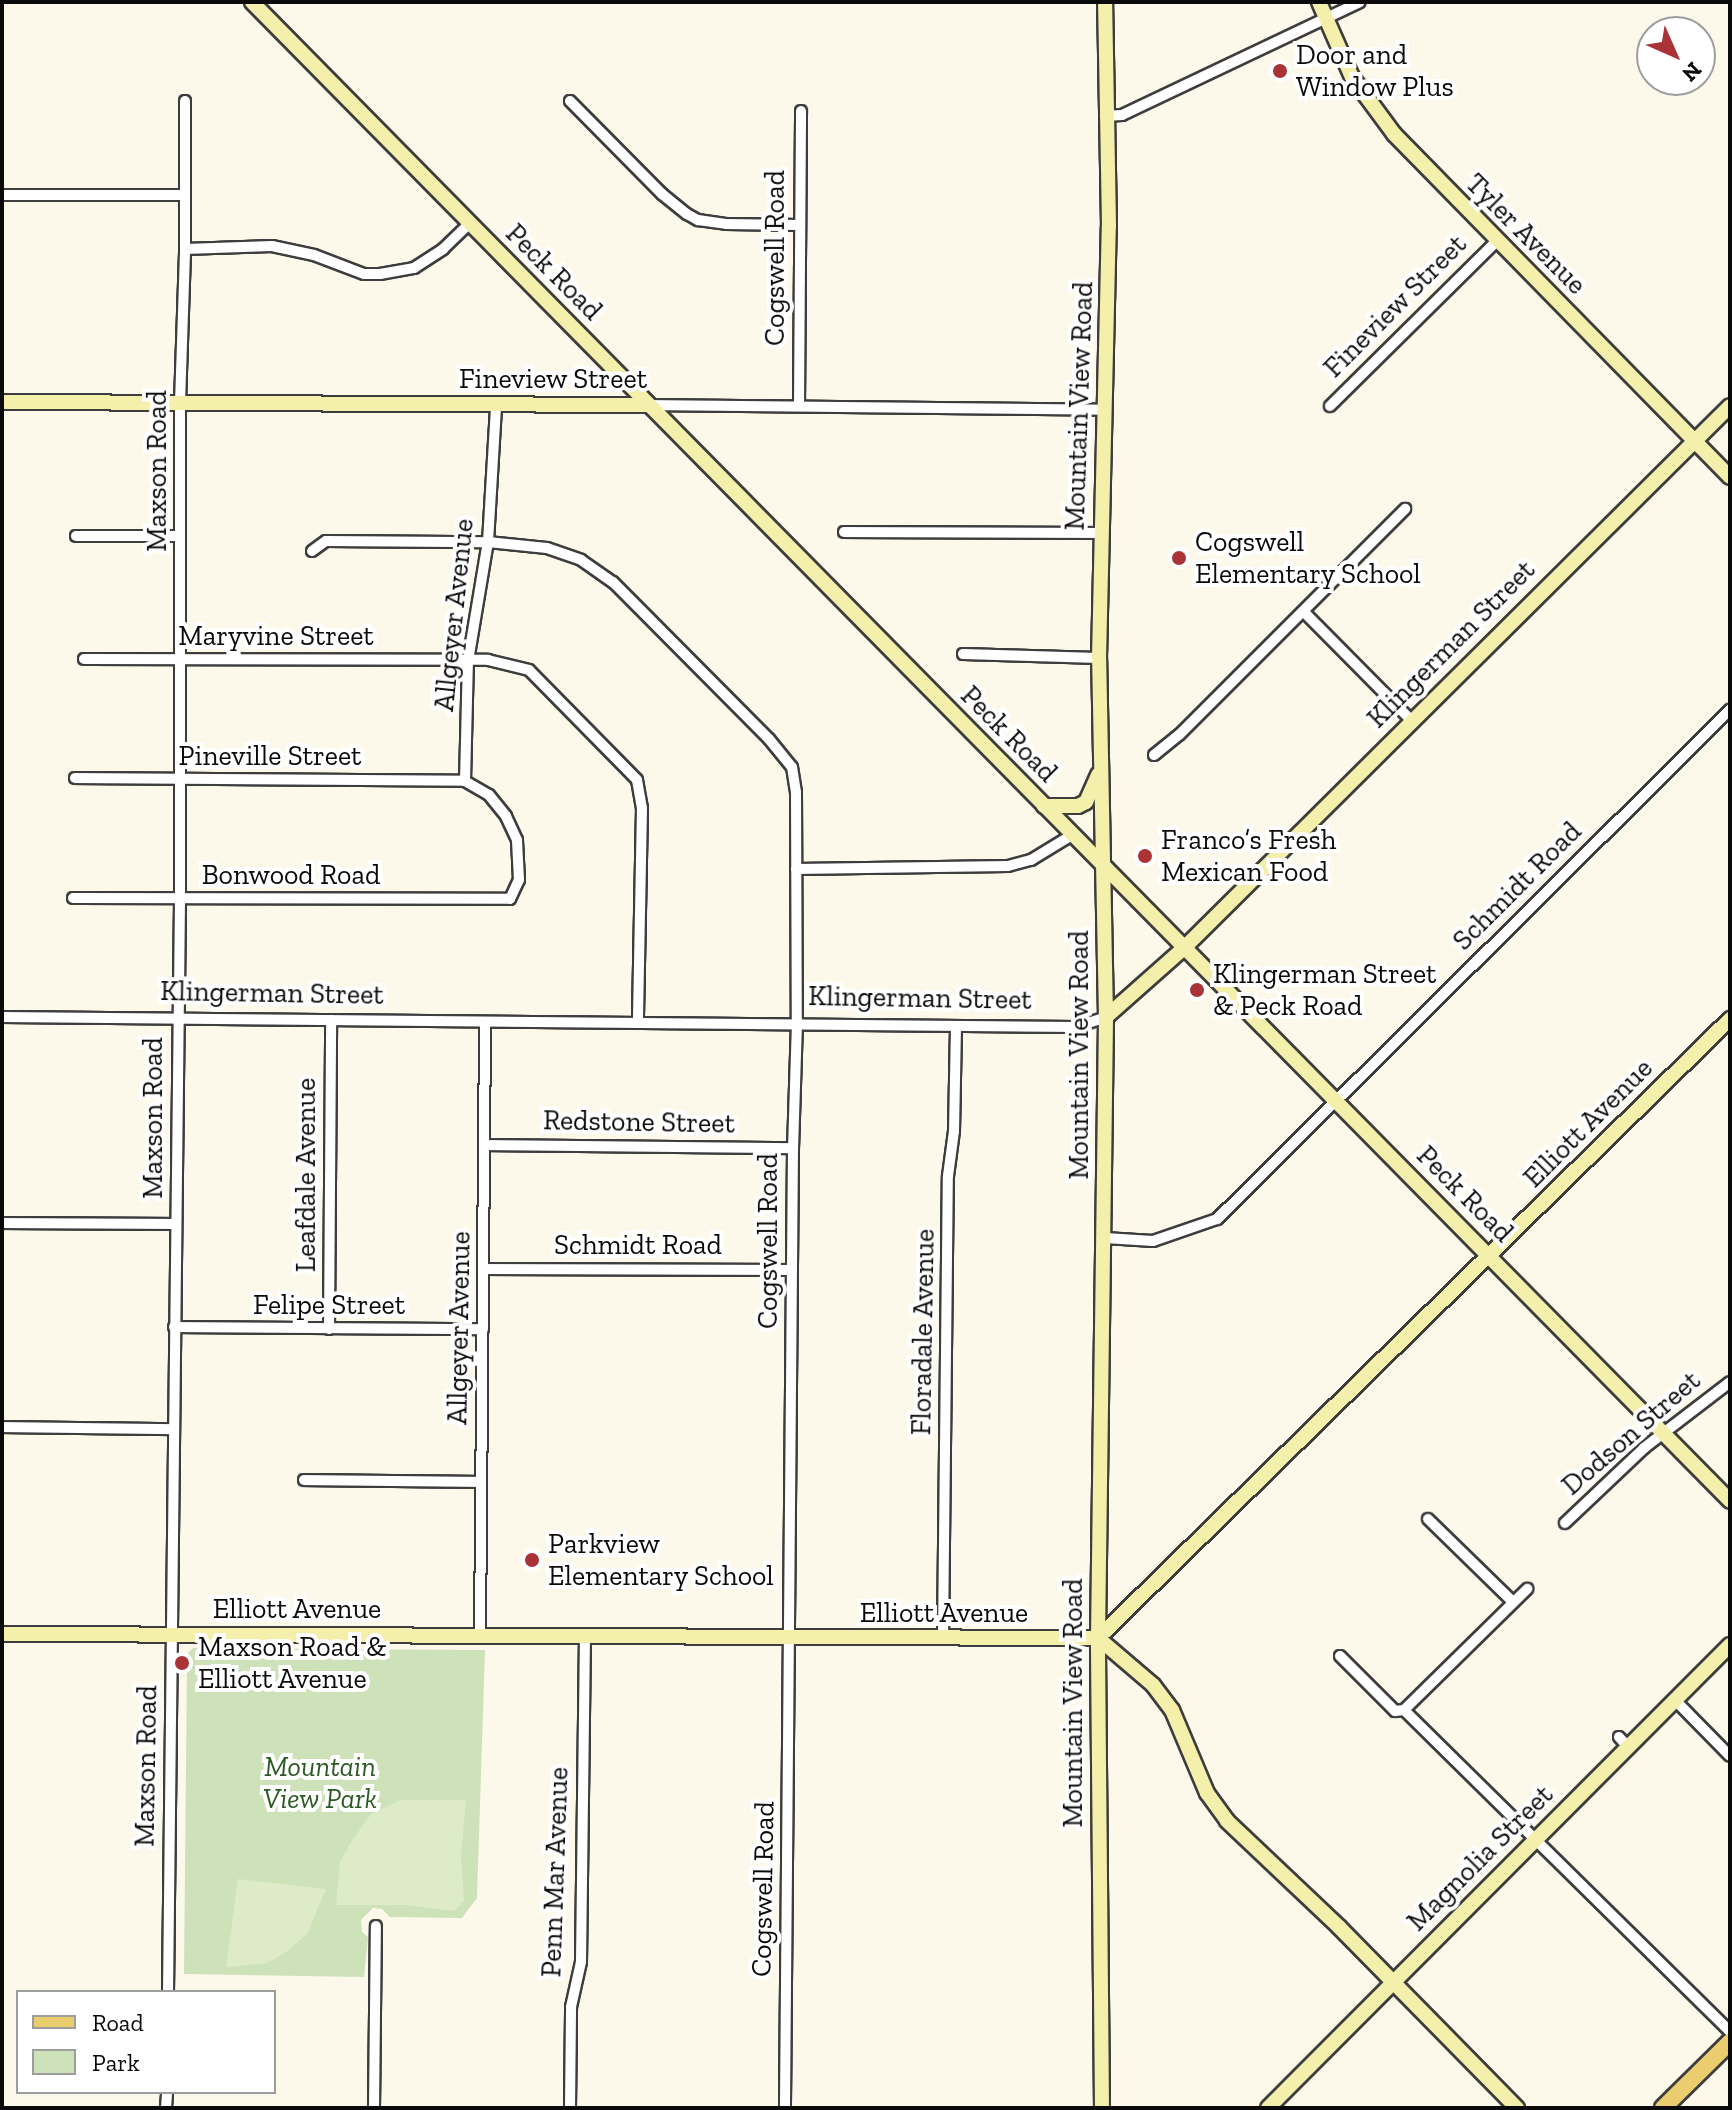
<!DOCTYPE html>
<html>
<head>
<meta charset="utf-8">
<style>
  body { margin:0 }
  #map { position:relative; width:1732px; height:2110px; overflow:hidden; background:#fdf9ea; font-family:"Zilla Slab",serif }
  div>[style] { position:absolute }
  .green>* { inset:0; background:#cde2b8 }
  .pitch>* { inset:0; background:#deebc9 }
  .roads { filter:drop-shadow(2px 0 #3d3d3d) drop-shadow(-2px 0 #3d3d3d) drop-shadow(0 2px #3d3d3d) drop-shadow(0 -2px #3d3d3d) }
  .street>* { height:10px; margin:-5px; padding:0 5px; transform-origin:5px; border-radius:5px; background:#fff }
  .secondary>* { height:14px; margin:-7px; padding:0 7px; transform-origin:7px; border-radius:7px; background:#f5efac }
  .primary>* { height:16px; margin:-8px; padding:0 8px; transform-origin:8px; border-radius:8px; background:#e9cd6e }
  .dots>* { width:22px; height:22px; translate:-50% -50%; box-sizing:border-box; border:4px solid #fff; border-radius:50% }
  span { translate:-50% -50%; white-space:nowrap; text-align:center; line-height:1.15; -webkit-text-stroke:8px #fff; paint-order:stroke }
  .poi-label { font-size:28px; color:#0a0a0a }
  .left { translate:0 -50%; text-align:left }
  .street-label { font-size:28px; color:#0a0a0a }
  .park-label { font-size:28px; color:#2d5923; font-style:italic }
  .frame { position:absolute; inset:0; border:4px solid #0a0a0a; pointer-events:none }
  .legend { position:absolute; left:16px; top:1990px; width:260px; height:104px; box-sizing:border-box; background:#fff; border:2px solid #9d9d9d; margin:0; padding:10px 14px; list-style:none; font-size:24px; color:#0a0a0a }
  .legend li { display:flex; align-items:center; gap:16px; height:40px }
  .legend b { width:40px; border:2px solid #9d9d9d }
  .north { position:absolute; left:1636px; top:16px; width:80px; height:80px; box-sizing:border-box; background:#fff; border:2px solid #9d9d9d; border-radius:50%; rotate:135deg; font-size:22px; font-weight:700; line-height:32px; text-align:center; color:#0a0a0a }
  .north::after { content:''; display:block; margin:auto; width:28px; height:36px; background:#a93337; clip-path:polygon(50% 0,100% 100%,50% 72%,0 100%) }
</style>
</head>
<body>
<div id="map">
  <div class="green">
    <div style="clip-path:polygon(193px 1648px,485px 1650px,477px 1898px,462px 1918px,390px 1917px,382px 1909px,373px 1908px,361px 1920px,362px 1932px,368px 1937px,364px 1977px,184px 1974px,187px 1662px,188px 1653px)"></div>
  </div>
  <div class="pitch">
    <div style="clip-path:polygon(401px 1800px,466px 1800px,461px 1857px,464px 1901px,454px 1911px,406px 1905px,336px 1905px,340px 1862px,351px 1842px,371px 1814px)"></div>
    <div style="clip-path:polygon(238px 1879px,326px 1889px,307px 1934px,288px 1951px,267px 1963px,226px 1967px)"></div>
  </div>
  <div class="roads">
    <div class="street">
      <div style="left:570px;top:101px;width:131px;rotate:45.3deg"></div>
      <div style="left:662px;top:194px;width:32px;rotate:39deg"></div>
      <div style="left:687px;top:214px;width:13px;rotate:29deg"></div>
      <div style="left:698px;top:220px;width:28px;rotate:8deg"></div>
      <div style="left:726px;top:224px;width:73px;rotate:0.8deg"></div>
      <div style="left:1105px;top:116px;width:17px;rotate:-3deg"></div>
      <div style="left:1122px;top:115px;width:263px;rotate:-25.4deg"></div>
      <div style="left:2px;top:195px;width:183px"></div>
      <div style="left:185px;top:249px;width:87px;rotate:-2deg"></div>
      <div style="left:272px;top:246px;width:43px;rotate:12.1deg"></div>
      <div style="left:314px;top:255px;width:53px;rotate:20.8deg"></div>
      <div style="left:364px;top:274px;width:16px"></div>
      <div style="left:380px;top:274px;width:35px;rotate:-10deg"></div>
      <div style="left:414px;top:268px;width:35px;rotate:-33deg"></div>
      <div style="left:443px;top:249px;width:36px;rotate:-44deg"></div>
      <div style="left:648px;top:405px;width:457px;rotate:0.6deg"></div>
      <div style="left:799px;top:405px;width:294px;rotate:-89.6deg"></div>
      <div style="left:1330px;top:406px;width:233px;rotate:-44.7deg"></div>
      <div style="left:844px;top:532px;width:257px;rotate:0.2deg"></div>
      <div style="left:76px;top:536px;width:104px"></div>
      <div style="left:312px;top:551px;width:17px;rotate:-36deg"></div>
      <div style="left:326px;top:541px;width:162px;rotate:0.4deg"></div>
      <div style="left:488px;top:542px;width:59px;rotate:5.8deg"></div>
      <div style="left:547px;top:548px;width:36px;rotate:19deg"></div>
      <div style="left:581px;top:560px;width:39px;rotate:35deg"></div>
      <div style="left:613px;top:582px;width:221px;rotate:45.2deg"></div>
      <div style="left:769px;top:739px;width:36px;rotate:51deg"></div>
      <div style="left:792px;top:767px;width:25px;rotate:81deg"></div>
      <div style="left:796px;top:792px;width:230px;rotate:89.8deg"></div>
      <div style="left:797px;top:1022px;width:126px;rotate:91.8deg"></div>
      <div style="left:793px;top:1148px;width:960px;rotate:90.48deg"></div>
      <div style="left:1304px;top:612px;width:152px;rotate:45.3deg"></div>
      <div style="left:963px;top:654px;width:136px;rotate:1.7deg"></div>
      <div style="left:84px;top:659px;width:404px;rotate:0.1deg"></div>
      <div style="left:488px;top:660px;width:42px;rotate:13.7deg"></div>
      <div style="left:529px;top:670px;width:154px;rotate:45.5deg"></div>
      <div style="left:637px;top:780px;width:28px;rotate:80deg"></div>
      <div style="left:642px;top:808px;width:213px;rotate:91.1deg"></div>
      <div style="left:1154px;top:755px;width:32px;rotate:-39deg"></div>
      <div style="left:1179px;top:735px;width:320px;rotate:-45deg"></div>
      <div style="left:75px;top:778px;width:390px;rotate:0.4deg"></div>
      <div style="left:796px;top:869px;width:212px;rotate:-0.8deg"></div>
      <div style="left:1008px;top:866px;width:24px;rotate:-15deg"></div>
      <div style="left:1031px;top:860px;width:48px;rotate:-31.4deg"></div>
      <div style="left:73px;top:898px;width:437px;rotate:0.1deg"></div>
      <div style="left:510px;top:899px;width:21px;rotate:-65deg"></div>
      <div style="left:519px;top:880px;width:40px;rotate:-92.9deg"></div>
      <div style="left:517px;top:840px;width:26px;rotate:-115deg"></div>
      <div style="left:506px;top:816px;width:27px;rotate:-129deg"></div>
      <div style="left:489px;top:795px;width:28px;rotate:-150deg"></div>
      <div style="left:465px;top:781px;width:120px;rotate:-88.6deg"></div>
      <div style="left:468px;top:661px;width:121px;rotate:-80.5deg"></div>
      <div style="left:488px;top:542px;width:136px;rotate:-86.6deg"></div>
      <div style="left:2px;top:1017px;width:1074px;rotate:0.53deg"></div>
      <div style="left:1076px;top:1027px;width:32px;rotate:-18deg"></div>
      <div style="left:485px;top:1145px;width:308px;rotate:0.6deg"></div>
      <div style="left:2px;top:1223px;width:174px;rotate:0.3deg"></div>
      <div style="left:1105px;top:1238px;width:48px;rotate:3.6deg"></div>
      <div style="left:1153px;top:1241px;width:68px;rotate:-19deg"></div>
      <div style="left:1217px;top:1219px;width:723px;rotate:-44.78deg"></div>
      <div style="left:484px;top:1269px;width:308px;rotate:0.2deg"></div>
      <div style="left:174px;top:1327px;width:309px;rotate:0.4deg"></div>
      <div style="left:329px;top:1329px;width:309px;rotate:-89.6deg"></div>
      <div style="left:2px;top:1427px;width:172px;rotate:0.7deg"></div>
      <div style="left:304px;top:1480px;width:177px;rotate:0.6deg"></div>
      <div style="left:1428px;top:1519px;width:119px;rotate:44.3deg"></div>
      <div style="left:1565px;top:1523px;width:109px;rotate:-43.5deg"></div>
      <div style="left:1644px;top:1448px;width:108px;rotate:-37.5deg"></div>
      <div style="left:480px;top:1636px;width:614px;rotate:-89.53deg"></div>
      <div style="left:943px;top:1639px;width:463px;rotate:-89.4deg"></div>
      <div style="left:948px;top:1176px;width:45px;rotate:-82.4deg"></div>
      <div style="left:954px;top:1131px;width:105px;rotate:-88.9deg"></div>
      <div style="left:1340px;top:1656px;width:78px;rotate:45deg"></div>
      <div style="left:1395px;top:1711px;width:9px;rotate:-6deg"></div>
      <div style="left:1404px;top:1710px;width:458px;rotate:44.6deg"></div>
      <div style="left:1675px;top:1700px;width:78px;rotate:45.5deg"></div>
      <div style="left:1404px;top:1710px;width:173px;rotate:-44.5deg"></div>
      <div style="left:1619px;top:1737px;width:13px;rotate:48deg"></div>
      <div style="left:168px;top:1992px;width:1093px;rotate:-89.37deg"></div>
      <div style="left:180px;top:899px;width:496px;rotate:-90deg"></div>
      <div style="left:180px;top:403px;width:154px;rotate:-88.1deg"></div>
      <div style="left:185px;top:249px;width:148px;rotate:-90deg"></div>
      <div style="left:166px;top:2108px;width:16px;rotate:-86deg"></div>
      <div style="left:374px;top:2108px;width:182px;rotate:-89.4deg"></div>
      <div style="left:570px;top:2108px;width:101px;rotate:-89.4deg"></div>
      <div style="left:571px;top:2007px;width:46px;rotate:-77.5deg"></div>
      <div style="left:581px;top:1962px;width:324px;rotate:-89.3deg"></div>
    </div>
    <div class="secondary">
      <div style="left:252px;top:2px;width:2105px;rotate:45.4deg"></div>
      <div style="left:1319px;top:2px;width:82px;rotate:66.3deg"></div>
      <div style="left:1352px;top:77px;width:71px;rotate:53.6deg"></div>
      <div style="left:1394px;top:134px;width:480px;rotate:45.6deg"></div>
      <div style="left:2px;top:402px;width:646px;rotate:0.27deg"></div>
      <div style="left:1044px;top:806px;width:34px"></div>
      <div style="left:1078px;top:806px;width:9px;rotate:-27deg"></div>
      <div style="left:1086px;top:802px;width:30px;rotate:-66deg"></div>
      <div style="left:1106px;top:1017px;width:104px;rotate:-41.5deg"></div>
      <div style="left:1184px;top:948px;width:769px;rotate:-44.79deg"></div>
      <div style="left:2px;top:1634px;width:1096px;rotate:0.21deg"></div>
      <div style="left:1098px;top:1638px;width:885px;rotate:-44.4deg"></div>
      <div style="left:1098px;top:1638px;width:72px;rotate:40.5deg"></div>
      <div style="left:1153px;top:1685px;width:31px;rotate:53deg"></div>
      <div style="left:1172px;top:1710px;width:90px;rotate:67.1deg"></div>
      <div style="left:1207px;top:1793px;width:34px;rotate:54deg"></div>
      <div style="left:1227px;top:1821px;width:154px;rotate:43.4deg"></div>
      <div style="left:1339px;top:1927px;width:254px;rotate:45.5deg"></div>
      <div style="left:1102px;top:2108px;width:470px;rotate:-90.5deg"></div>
      <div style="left:1098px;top:1638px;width:621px;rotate:-89.26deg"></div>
      <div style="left:1106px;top:1017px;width:359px;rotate:-91.1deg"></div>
      <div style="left:1099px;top:658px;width:432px;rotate:-88.7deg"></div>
      <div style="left:1109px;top:226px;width:224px;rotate:-91deg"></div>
      <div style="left:1268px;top:2108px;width:654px;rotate:-45.06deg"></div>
    </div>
    <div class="primary">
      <div style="left:1663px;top:2108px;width:94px;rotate:-44.6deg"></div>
    </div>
  </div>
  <div class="dots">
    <div style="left:1280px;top:71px;background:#a93337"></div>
    <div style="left:1179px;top:558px;background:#a93337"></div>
    <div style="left:1145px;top:856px;background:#a93337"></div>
    <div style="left:1197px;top:990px;background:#a93337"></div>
    <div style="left:532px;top:1560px;background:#a93337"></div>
    <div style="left:182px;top:1663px;background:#a93337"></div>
  </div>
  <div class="poi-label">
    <span class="left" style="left:1296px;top:71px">Door and<br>Window Plus</span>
    <span class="left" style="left:1195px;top:558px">Cogswell<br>Elementary School</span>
    <span class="left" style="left:1161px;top:856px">Franco’s Fresh<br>Mexican Food</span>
    <span class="left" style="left:1213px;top:990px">Klingerman Street<br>&amp; Peck Road</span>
    <span class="left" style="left:548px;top:1560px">Parkview<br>Elementary School</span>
    <span class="left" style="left:198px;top:1663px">Maxson Road &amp;<br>Elliott Avenue</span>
  </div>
  <div class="street-label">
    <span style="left:1526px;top:234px;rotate:45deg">Tyler Avenue</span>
    <span style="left:775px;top:258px;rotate:-90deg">Cogswell Road</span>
    <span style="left:554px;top:272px;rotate:45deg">Peck Road</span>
    <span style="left:1395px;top:306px;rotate:-45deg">Fineview Street</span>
    <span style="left:553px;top:379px">Fineview Street</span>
    <span style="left:1079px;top:406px;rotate:-88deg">Mountain View Road</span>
    <span style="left:157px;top:471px;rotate:-90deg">Maxson Road</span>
    <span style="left:454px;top:615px;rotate:-84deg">Allgeyer Avenue</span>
    <span style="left:276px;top:636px">Maryvine Street</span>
    <span style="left:1451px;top:644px;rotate:-45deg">Klingerman Street</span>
    <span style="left:1009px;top:734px;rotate:45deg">Peck Road</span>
    <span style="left:270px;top:756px">Pineville Street</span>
    <span style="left:291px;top:875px">Bonwood Road</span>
    <span style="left:1517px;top:886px;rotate:-45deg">Schmidt Road</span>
    <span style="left:272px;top:993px;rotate:1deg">Klingerman Street</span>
    <span style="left:920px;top:998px;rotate:1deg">Klingerman Street</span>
    <span style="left:1079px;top:1055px;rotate:-90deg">Mountain View Road</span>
    <span style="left:153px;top:1118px;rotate:-90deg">Maxson Road</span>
    <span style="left:639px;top:1122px;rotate:1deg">Redstone Street</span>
    <span style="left:1588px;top:1123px;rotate:-45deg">Elliott Avenue</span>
    <span style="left:306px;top:1175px;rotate:-90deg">Leafdale Avenue</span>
    <span style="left:1465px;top:1194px;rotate:45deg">Peck Road</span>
    <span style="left:768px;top:1241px;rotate:-90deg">Cogswell Road</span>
    <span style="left:638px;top:1245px">Schmidt Road</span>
    <span style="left:329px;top:1305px">Felipe Street</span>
    <span style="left:459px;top:1328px;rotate:-89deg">Allgeyer Avenue</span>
    <span style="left:923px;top:1332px;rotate:-89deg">Floradale Avenue</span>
    <span style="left:1631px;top:1433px;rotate:-41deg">Dodson Street</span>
    <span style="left:297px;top:1609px">Elliott Avenue</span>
    <span style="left:944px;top:1613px">Elliott Avenue</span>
    <span style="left:1073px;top:1703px;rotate:-90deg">Mountain View Road</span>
    <span style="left:146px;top:1766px;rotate:-89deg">Maxson Road</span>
    <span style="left:1480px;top:1858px;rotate:-45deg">Magnolia Street</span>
    <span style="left:555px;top:1872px;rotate:-88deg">Penn Mar Avenue</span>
    <span style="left:763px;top:1889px;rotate:-89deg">Cogswell Road</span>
  </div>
  <div class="park-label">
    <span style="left:320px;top:1783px">Mountain<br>View Park</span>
  </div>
  <div class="frame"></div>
  <ul class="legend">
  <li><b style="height:10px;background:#e9cd6e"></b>Road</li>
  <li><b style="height:22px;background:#cde2b8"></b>Park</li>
  </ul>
  <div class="north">N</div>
</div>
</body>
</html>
